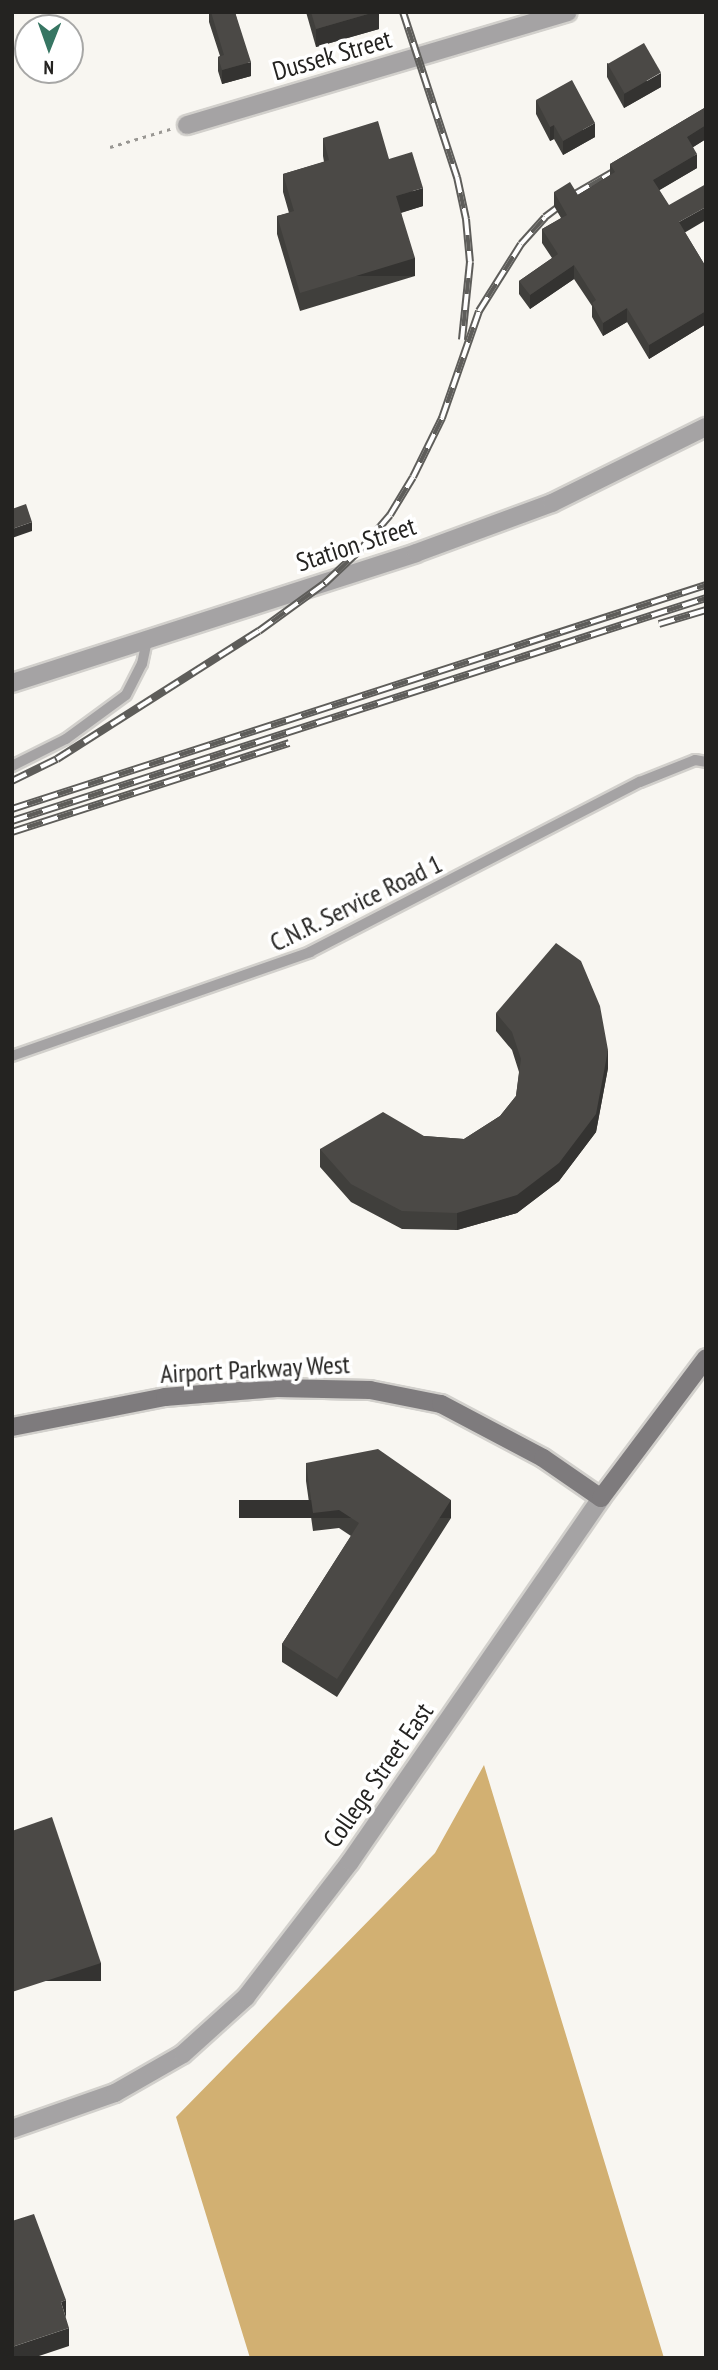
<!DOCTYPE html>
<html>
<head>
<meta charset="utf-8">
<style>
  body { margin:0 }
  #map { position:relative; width:718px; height:2370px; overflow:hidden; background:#f8f6f1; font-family:"PT Sans Narrow",sans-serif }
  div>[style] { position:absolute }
  .forest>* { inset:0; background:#d2b072 }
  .path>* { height:2.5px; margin-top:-1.25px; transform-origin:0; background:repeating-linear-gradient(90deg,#999793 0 3.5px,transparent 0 8.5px) }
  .roads { filter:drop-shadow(2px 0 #d2d0cc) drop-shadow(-2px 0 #d2d0cc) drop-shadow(0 2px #d2d0cc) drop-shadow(0 -2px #d2d0cc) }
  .service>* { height:10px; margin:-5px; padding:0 5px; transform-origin:5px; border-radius:5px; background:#a5a3a4 }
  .minor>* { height:18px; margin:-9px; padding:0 9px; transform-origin:9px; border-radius:9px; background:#a5a3a4 }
  .tertiary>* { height:18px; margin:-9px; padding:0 9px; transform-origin:9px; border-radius:9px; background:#a5a3a4 }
  .secondary>* { height:18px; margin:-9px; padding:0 9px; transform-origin:9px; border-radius:9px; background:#7e7b7d }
  .rail>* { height:8px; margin-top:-4px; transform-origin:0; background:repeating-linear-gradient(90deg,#fff 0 16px,#5e5d5a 0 32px); box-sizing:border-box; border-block:2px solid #5e5d5a }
  .wall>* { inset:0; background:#403f3c }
  .shaded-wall>* { inset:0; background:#343331; transform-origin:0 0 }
  .building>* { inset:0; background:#4b4946; transform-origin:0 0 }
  span { translate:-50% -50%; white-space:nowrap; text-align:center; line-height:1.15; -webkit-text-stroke:7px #fff; paint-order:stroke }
  .street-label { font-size:26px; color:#242321 }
  .frame { position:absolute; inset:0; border:14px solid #242321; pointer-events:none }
  .north { position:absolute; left:14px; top:14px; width:70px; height:70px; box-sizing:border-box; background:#fff; border:2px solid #a7a7a6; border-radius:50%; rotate:181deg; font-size:19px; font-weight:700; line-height:28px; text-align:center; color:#242321 }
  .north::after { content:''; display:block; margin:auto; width:24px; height:32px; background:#377663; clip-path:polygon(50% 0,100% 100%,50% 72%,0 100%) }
</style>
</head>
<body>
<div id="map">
  <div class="forest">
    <div style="clip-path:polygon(484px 1765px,664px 2358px,250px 2358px,176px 2117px,435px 1853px)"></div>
  </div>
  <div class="path">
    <div style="left:110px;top:147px;width:63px;rotate:-16.7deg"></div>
  </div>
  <div class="roads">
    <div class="service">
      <div style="left:12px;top:766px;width:60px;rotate:-26.6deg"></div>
      <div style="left:66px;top:739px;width:74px;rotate:-36.3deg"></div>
      <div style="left:126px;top:695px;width:35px;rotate:-63deg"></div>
      <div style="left:142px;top:664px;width:25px;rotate:-78deg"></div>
      <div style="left:12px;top:1056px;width:316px;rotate:-19.2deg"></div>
      <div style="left:310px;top:952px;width:371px;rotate:-27.3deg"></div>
      <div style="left:640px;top:782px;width:59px;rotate:-21.8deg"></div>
      <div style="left:695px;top:760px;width:11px;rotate:10deg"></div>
    </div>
    <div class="minor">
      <div style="left:187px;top:125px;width:397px;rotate:-16.5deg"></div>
    </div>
    <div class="tertiary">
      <div style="left:12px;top:683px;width:424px;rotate:-17.8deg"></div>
      <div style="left:416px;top:553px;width:145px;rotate:-20.2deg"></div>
      <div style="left:552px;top:503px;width:172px;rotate:-26.3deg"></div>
      <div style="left:12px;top:2129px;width:109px;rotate:-19.3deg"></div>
      <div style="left:115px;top:2093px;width:78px;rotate:-29.8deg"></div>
      <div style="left:183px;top:2054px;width:85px;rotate:-42.1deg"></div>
      <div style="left:246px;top:1997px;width:170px;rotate:-52.4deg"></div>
      <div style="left:350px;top:1862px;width:442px;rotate:-55.4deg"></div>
    </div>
    <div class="secondary">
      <div style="left:12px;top:1427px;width:156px;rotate:-11.1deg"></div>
      <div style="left:165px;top:1397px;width:112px;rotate:-4.6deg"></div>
      <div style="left:277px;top:1388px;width:93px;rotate:1.2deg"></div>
      <div style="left:370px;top:1390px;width:72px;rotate:11.2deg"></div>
      <div style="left:441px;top:1404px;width:115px;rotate:27.9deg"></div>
      <div style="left:543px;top:1458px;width:70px;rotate:34.6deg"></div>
      <div style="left:601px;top:1498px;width:175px;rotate:-53.1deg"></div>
    </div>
  </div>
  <div class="rail">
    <div style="left:403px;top:12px;width:174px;rotate:71.9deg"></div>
    <div style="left:457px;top:177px;width:43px;rotate:77.9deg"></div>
    <div style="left:466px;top:219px;width:43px;rotate:84.7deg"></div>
    <div style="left:470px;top:262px;width:78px;rotate:95.9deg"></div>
    <div style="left:659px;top:624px;width:49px;rotate:-16.6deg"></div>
    <div style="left:12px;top:781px;width:50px;rotate:-26.1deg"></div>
    <div style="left:57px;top:759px;width:239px;rotate:-32.4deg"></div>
    <div style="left:259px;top:631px;width:82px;rotate:-36deg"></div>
    <div style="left:325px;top:583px;width:48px;rotate:-43.3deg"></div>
    <div style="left:360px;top:550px;width:46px;rotate:-49.4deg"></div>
    <div style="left:390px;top:515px;width:44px;rotate:-58.8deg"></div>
    <div style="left:413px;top:477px;width:66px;rotate:-63.8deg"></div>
    <div style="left:442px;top:418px;width:113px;rotate:-70.9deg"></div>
    <div style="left:479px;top:311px;width:79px;rotate:-57.9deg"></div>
    <div style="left:521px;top:244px;width:36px;rotate:-48deg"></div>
    <div style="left:545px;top:217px;width:38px;rotate:-37deg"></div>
    <div style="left:575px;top:194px;width:58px;rotate:-30.1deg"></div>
    <div style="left:12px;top:809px;width:729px;rotate:-17.89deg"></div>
    <div style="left:12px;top:821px;width:729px;rotate:-17.81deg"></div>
    <div style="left:12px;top:832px;width:291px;rotate:-17.8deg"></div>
  </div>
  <div class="wall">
    <div style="clip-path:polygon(209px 12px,235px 12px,251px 76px,222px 84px,218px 71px,218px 57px,220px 56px,209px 22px)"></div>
    <div style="clip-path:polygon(306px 12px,379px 12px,379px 29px,316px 47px)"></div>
    <div style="clip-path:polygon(607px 63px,661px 87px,624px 108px,607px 77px)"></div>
    <div style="clip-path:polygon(536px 100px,595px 137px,563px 155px,554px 139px,550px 141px,536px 114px)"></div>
    <div style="clip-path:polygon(706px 107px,706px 139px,693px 147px,697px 168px,659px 190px,706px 267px,706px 324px,649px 359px,627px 322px,603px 336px,592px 317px,592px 306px,574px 279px,530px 309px,519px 294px,519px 281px,552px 258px,542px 243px,542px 229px,561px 218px,554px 206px,554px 192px,578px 195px,610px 175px,610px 164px)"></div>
    <div style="clip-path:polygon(323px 138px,389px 159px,423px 206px,401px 213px,415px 276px,300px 311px,277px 234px,277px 216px,289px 213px,283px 192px,283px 174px,324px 162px,323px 156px)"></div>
    <div style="clip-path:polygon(496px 1013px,608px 1068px,596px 1132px,559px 1181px,517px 1213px,457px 1230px,402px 1229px,351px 1202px,320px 1167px,320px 1149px,424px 1136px,464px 1139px,500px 1116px,516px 1096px,519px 1072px,512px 1050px,496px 1031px)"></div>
    <div style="clip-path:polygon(306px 1463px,451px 1518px,337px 1697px,282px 1662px,282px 1644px,351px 1536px,339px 1528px,313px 1531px,306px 1481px)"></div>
  </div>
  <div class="shaded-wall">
    <div style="clip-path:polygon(375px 12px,379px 12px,379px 29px,316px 47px,316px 29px)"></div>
    <div style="clip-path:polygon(251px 62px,251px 76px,222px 84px,222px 70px)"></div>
    <div style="clip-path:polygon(661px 73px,661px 87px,624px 108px,624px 94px)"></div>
    <div style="clip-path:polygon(595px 123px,595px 137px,563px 155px,563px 141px)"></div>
    <div style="clip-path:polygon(554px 125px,554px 139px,550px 141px,550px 127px)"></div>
    <div style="clip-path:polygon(706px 125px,706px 139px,687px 151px,687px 137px)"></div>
    <div style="clip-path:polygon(697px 154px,697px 168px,653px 194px,653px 180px)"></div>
    <div style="clip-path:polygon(423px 188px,423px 206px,396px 214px,396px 196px)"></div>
    <div style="clip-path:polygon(706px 207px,706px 220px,679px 236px,679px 222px)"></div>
    <div style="left:415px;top:258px;width:18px;height:120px;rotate:90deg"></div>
    <div style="clip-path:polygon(574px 265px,574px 279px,530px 309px,530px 295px)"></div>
    <div style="clip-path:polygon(627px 308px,627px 322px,603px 336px,603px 323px)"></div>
    <div style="clip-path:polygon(706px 311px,706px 324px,649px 359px,649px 345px)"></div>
    <div style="clip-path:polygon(32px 522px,32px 531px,12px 538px,12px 529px)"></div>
    <div style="clip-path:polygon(608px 1050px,608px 1068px,596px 1132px,559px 1181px,517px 1213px,457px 1230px,457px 1213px)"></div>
    <div style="left:451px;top:1500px;width:18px;height:212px;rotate:90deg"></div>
    <div style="left:101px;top:1963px;width:18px;height:94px;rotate:90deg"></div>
    <div style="clip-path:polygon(66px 2300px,66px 2318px,61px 2302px)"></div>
    <div style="clip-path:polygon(69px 2328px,69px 2346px,33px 2358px,12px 2358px,12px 2347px)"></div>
  </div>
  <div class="building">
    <div style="clip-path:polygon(211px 12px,235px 12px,251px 62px,222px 70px,218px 57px,224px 55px)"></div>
    <div style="clip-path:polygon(311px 12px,375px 12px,316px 29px)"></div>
    <div style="left:644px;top:43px;width:34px;height:42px;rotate:60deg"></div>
    <div style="clip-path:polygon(572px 80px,595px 123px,563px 141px,554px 125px,550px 127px,536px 100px)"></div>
    <div style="clip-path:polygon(706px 107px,706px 125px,687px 137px,697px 154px,653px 180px,669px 205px,706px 184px,706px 207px,679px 222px,706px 267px,706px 311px,649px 345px,627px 308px,603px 323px,592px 303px,596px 300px,574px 265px,530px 295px,519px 281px,558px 254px,542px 229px,567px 215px,554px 192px,570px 182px,578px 195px,615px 172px,610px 164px)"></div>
    <div style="clip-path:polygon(378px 121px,389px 159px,412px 152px,423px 188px,396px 196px,415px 258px,300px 293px,277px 216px,294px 211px,283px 174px,329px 160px,323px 138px)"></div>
    <div style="clip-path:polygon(26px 504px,32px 522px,12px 529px,12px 509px)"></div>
    <div style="clip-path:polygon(556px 943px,581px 961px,600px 1006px,608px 1050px,596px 1114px,559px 1163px,517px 1195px,457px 1213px,402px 1211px,351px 1184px,320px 1149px,383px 1112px,424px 1136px,464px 1139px,500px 1116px,516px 1096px,521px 1059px,512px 1032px,496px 1013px)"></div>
    <div style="clip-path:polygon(378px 1449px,451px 1500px,337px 1679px,282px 1644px,359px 1523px,339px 1510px,313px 1513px,306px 1463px)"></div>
    <div style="clip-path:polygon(52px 1817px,101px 1963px,12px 1992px,12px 1831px)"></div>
    <div style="clip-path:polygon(34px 2214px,66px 2300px,61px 2302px,69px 2328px,12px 2347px,12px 2221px)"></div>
  </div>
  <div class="street-label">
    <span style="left:332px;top:55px;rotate:-16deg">Dussek Street</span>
    <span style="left:356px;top:544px;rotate:-18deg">Station Street</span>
    <span style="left:356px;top:903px;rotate:-26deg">C.N.R. Service Road 1</span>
    <span style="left:255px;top:1369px;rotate:-3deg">Airport Parkway West</span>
    <span style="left:378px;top:1775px;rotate:-55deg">College Street East</span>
  </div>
  <div class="frame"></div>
  <div class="north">N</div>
</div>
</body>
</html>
